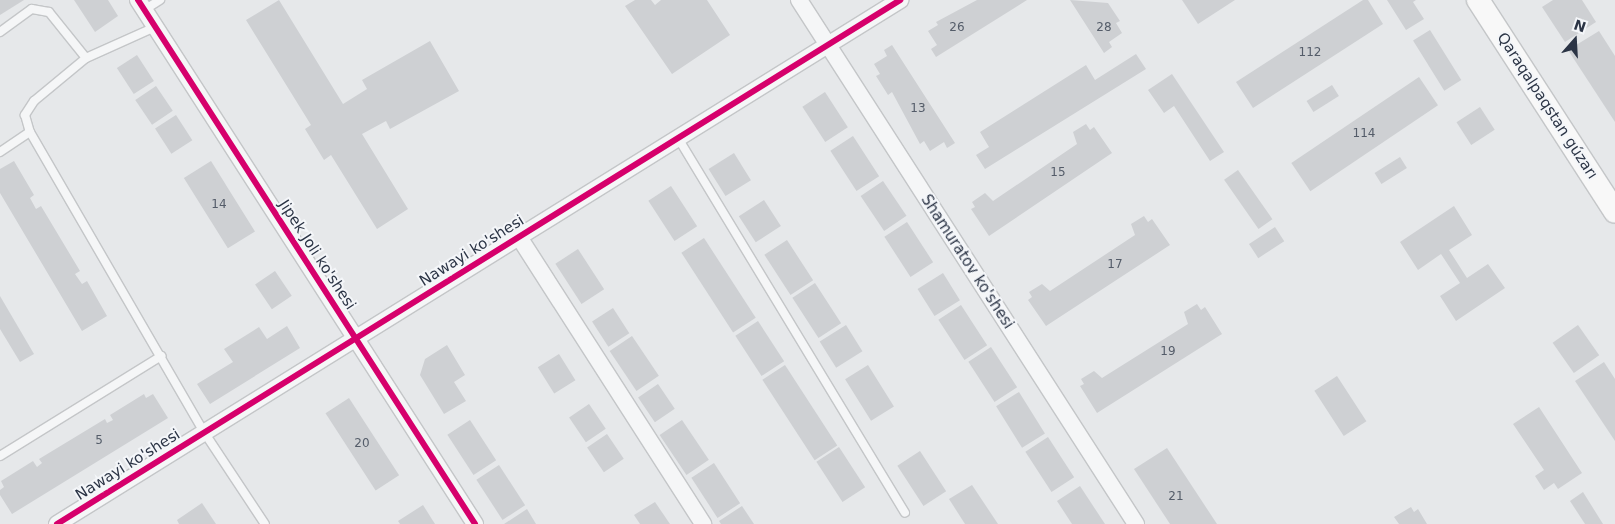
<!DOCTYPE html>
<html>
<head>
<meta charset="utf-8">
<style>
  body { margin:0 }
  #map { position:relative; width:1615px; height:524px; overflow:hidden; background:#e6e8ea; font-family:"DejaVu Sans",sans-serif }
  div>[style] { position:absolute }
  .building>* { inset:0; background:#ced0d3; transform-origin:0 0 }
  .roads { filter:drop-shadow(1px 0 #c4c6c8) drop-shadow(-1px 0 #c4c6c8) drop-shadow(0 1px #c4c6c8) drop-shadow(0 -1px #c4c6c8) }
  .lane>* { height:8px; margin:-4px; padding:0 4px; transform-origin:4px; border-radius:4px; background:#f5f6f7 }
  .street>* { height:16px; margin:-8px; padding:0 8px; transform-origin:8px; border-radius:8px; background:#f5f6f7 }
  .secondary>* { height:22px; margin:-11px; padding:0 11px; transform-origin:11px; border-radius:11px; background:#f8f8f8 }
  .cycleway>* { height:6px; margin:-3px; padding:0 3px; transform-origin:3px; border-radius:3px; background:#d6006c }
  span { translate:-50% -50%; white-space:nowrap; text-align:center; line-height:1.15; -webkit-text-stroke:4px #f4f6f9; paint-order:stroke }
  .number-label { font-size:12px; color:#545c69 }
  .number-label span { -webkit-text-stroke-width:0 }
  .street-label { font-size:15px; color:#2b3445 }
  .north { position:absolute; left:1550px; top:15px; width:50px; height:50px; -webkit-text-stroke:4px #f4f6f9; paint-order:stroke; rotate:19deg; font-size:14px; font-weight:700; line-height:20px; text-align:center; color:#2b3445 }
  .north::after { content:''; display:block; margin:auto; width:18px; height:22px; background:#2b3445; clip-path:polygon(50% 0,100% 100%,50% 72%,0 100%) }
</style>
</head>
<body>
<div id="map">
  <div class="building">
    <div style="clip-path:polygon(0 0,24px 0,0 15px)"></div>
    <div style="clip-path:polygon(74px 0,108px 0,118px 16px,95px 32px)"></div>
    <div style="clip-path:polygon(279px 0,343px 104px,367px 89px,362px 80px,430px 41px,459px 91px,390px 129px,386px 121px,362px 134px,408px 209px,377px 229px,331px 155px,324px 160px,305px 129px,311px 125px,246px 20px)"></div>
    <div style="clip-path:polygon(635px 0,651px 0,655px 5px,661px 0,707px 0,730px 35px,672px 74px,625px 6px)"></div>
    <div style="clip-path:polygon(977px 0,1027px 0,936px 57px,931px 49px,937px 45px,928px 31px,938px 25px,936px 22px)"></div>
    <div style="clip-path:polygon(1070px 0,1108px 3px,1120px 21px,1116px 23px,1122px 33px,1109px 42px,1112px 47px,1104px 53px)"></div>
    <div style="clip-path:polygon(1182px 0,1235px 0,1198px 24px)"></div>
    <div style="clip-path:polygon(1363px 0,1368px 0,1383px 24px,1253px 108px,1236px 82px)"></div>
    <div style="clip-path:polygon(1387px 0,1416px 0,1413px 2px,1424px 19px,1406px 30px)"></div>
    <div style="clip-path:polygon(1553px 0,1582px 0,1596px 22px,1565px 42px,1542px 7px)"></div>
    <div style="left:1430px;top:30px;width:59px;height:20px;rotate:58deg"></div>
    <div style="clip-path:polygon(1599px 31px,1615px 56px,1615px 122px,1568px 50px)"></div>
    <div style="clip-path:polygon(892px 45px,955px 143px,947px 148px,944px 142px,930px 151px,924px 141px,920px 144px,892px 92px,888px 95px,876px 76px,880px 74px,874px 64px,887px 56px,884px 50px)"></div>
    <div style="clip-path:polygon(1136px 54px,1146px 69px,985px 169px,976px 155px,989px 147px,980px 132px,1086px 65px,1095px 80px)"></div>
    <div style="left:137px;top:55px;width:31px;height:24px;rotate:57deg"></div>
    <div style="clip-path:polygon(1172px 74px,1224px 152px,1210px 161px,1174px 106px,1164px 113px,1148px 90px)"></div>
    <div style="left:1419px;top:77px;width:34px;height:154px;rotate:56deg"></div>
    <div style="left:1332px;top:85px;width:13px;height:30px;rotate:58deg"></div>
    <div style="left:156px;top:86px;width:30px;height:25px;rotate:56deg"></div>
    <div style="left:825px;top:92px;width:42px;height:27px;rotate:57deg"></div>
    <div style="left:1480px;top:107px;width:27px;height:28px;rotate:57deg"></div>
    <div style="left:176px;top:115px;width:30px;height:25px;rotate:57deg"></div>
    <div style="clip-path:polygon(1086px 124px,1090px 130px,1094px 127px,1112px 153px,989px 236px,971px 209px,975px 207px,972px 202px,985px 193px,993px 201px,1077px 144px,1073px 132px)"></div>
    <div style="left:853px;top:136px;width:48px;height:27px;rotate:57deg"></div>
    <div style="left:734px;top:153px;width:32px;height:30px;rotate:58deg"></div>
    <div style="left:1400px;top:157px;width:13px;height:30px;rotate:58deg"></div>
    <div style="clip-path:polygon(14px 161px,34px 195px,30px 198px,36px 209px,41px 206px,80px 271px,75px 274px,82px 284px,87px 281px,107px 316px,82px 331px,0 193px,0 169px)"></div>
    <div style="left:211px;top:161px;width:83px;height:32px;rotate:58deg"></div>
    <div style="left:1238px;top:170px;width:60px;height:17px;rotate:55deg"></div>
    <div style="left:883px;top:181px;width:42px;height:27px;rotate:56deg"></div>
    <div style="left:671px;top:186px;width:48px;height:27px;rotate:57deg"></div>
    <div style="left:764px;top:200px;width:31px;height:30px;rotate:57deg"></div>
    <div style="clip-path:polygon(1454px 206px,1472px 235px,1449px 250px,1467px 278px,1488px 264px,1505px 288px,1456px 321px,1440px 296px,1460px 283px,1441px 254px,1418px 270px,1400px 242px)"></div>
    <div style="clip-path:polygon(1144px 216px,1148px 222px,1152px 219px,1170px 245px,1046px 326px,1028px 300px,1032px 297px,1029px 292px,1042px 284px,1050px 291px,1135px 235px,1131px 224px)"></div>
    <div style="left:907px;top:222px;width:48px;height:27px;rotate:57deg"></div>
    <div style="left:1275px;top:227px;width:17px;height:31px;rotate:57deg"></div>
    <div style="left:704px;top:238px;width:95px;height:27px;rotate:57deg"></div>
    <div style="left:787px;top:240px;width:48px;height:27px;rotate:57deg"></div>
    <div style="left:578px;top:249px;width:48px;height:27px;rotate:57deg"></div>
    <div style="left:275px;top:271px;width:30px;height:24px;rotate:56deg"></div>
    <div style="left:943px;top:273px;width:32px;height:30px;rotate:58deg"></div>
    <div style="left:815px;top:283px;width:48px;height:27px;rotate:57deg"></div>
    <div style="clip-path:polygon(0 296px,34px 354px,20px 362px,0 329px)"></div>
    <div style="clip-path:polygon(1197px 304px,1201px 310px,1205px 307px,1222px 334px,1097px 413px,1080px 386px,1084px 384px,1081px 379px,1094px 371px,1102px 378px,1188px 324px,1184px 312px)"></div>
    <div style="left:961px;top:305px;width:48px;height:27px;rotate:57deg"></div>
    <div style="left:613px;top:308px;width:30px;height:25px;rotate:57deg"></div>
    <div style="left:758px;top:321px;width:48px;height:27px;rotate:57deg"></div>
    <div style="left:846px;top:325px;width:31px;height:31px;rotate:58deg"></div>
    <div style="left:1578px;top:325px;width:37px;height:31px;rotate:55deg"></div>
    <div style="clip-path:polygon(287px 326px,300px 348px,210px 404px,197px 384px,233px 362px,224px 349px,259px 327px,267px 339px)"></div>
    <div style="left:632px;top:336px;width:48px;height:27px;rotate:56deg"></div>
    <div style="clip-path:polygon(447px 345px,465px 375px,454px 382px,466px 401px,444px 414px,420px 375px,425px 359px)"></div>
    <div style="left:991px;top:347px;width:48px;height:27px;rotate:57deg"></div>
    <div style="left:559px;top:354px;width:31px;height:25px;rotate:58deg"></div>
    <div style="clip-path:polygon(1604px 362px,1615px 379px,1615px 441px,1575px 381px)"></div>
    <div style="left:785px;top:365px;width:96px;height:27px;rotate:57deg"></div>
    <div style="left:868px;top:365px;width:49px;height:27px;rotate:58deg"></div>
    <div style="left:1337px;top:376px;width:54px;height:27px;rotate:57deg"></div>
    <div style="left:658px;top:384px;width:30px;height:24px;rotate:56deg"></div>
    <div style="left:1019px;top:392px;width:49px;height:27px;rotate:58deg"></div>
    <div style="clip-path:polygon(144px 394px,146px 398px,153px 394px,168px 418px,12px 514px,0 495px,0 490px,4px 487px,1px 481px,33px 461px,37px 467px,42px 463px,39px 459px,105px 419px,107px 423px,113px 420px,110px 415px)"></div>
    <div style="left:349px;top:398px;width:92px;height:28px;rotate:57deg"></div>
    <div style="left:589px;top:404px;width:30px;height:24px;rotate:56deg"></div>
    <div style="clip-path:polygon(1539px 407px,1582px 473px,1558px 489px,1554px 483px,1544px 490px,1535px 476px,1544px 470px,1513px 424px)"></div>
    <div style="left:470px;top:420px;width:48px;height:27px;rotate:57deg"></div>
    <div style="left:682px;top:420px;width:48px;height:27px;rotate:56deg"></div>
    <div style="left:607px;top:434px;width:30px;height:24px;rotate:56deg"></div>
    <div style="left:1048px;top:437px;width:48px;height:27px;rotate:57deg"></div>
    <div style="left:839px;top:447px;width:48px;height:27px;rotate:57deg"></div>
    <div style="clip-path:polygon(1167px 448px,1217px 524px,1170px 524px,1134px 469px)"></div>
    <div style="left:920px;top:451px;width:48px;height:27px;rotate:57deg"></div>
    <div style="left:714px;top:463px;width:48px;height:27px;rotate:57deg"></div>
    <div style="left:499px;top:465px;width:48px;height:27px;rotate:57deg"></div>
    <div style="clip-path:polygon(972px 485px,998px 524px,965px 524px,949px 499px)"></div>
    <div style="clip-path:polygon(1080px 486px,1105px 524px,1072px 524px,1057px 501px)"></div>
    <div style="clip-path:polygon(1583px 492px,1603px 524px,1585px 524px,1570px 501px)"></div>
    <div style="clip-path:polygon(655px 502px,670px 524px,640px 524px,634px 515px)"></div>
    <div style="clip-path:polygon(202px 503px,216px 524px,179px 524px,177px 520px)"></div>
    <div style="clip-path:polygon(423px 505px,435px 524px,400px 524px,398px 521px)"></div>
    <div style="clip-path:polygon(742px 506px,754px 524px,721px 524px,719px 521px)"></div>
    <div style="clip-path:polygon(1411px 507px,1414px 512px,1418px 509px,1427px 524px,1399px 524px,1394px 517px)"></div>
    <div style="clip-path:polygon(527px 509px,536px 524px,504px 524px)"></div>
  </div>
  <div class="roads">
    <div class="lane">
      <div style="left:144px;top:10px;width:19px;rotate:-32deg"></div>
      <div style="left:0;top:32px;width:39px;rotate:-36deg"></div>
      <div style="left:32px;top:9px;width:17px;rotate:10deg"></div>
      <div style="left:49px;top:12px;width:59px;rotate:51.2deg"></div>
      <div style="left:86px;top:58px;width:76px;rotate:-24.2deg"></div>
      <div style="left:86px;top:58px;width:67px;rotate:140.4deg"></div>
      <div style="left:34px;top:101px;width:17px;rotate:123deg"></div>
      <div style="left:25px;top:115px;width:18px;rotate:74deg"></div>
      <div style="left:30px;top:132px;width:347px;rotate:59.9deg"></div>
      <div style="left:204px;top:432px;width:110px;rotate:56.5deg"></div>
      <div style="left:678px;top:138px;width:438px;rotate:58.8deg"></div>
      <div style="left:0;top:152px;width:36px;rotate:-34deg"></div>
      <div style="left:0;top:456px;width:190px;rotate:-31.8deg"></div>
    </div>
    <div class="street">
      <div style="left:138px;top:0;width:623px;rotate:57.25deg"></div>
      <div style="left:799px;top:0;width:623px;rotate:57.25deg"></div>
      <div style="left:519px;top:237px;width:341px;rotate:57.3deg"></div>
      <div style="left:57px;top:524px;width:993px;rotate:-31.86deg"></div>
    </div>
    <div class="secondary">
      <div style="left:1478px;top:0;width:252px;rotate:57.1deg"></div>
    </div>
  </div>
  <div class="cycleway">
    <div style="left:138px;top:0;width:623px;rotate:57.25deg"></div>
    <div style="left:57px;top:524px;width:993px;rotate:-31.86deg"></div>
  </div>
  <div class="number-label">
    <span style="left:957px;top:28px">26</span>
    <span style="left:1104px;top:28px">28</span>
    <span style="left:1310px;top:53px">112</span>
    <span style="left:918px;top:109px">13</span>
    <span style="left:1364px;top:134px">114</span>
    <span style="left:1058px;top:173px">15</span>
    <span style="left:219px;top:205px">14</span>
    <span style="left:1115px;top:265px">17</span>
    <span style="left:1168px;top:352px">19</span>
    <span style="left:99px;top:441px">5</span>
    <span style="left:362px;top:444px">20</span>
    <span style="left:1176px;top:497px">21</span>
  </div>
  <div class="street-label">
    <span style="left:1547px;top:106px;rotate:57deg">Qaraqalpaqstan gúzarı</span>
    <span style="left:472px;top:251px;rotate:-32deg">Nawayi ko'shesi</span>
    <span style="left:317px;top:255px;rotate:57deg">Jipek Joli ko'shesi</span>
    <span style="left:967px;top:262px;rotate:57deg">Shamuratov ko'shesi</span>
    <span style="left:128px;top:465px;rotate:-32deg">Nawayi ko'shesi</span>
  </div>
  <div class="north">N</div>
</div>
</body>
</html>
